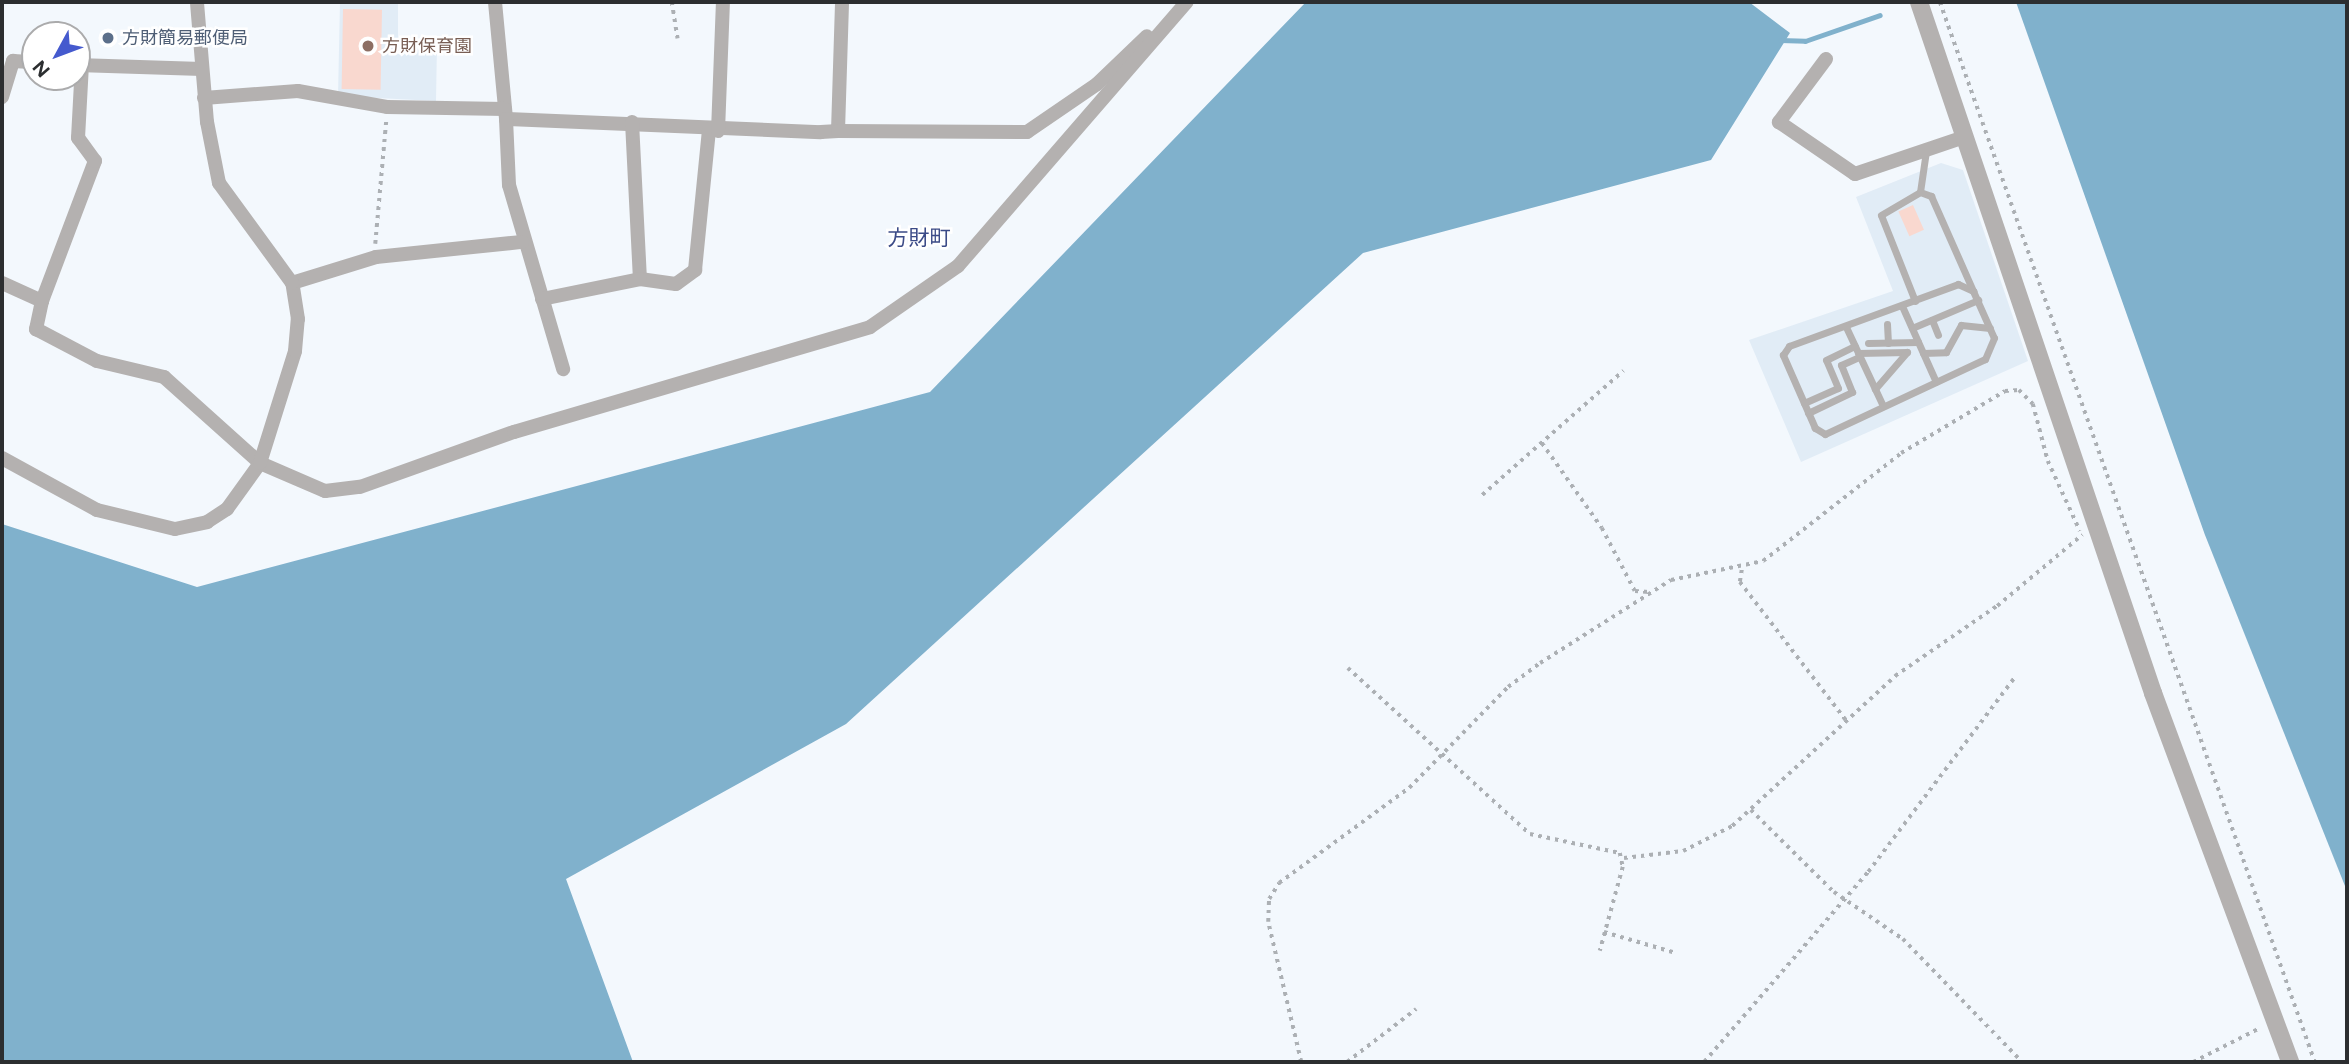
<!DOCTYPE html>
<html>
<head>
<meta charset="utf-8">
<style>
  body { margin:0 }
  #map { position:relative; width:2349px; height:1064px; overflow:hidden; background:#f3f8fd; font-family:Figtree,"Noto Sans JP",sans-serif }
  div>[style] { position:absolute }
  .built>* { inset:0; background:#e1ecf6 }
  .water>* { inset:0; background:#80b1cc }
  .stream>* { height:5px; margin:-2.5px; padding:0 2.5px; transform-origin:2.5px; border-radius:2.5px; background:#80b1cc }
  .building>* { inset:0; background:#f9d8cf; transform-origin:0 0 }
  .path>* { height:3.5px; margin-top:-1.75px; transform-origin:0; background:repeating-linear-gradient(90deg,#acb0b4 0 3.5px,transparent 0 8.5px) }
  .service>* { height:7px; margin:-3.5px; padding:0 3.5px; transform-origin:3.5px; border-radius:3.5px; background:#b4b1b0 }
  .minor>* { height:14px; margin:-7px; padding:0 7px; transform-origin:7px; border-radius:7px; background:#b4b1b0 }
  .tertiary>* { height:18px; margin:-9px; padding:0 9px; transform-origin:9px; border-radius:9px; background:#b4b1b0 }
  .dots>* { width:19px; height:19px; translate:-50% -50%; box-sizing:border-box; border:4px solid #fff; border-radius:50% }
  span { translate:-50% -50%; white-space:nowrap; text-align:center; line-height:1.15; -webkit-text-stroke:5px #fff; paint-order:stroke }
  .service-label { font-size:18px; color:#4e5e75 }
  .left { translate:0 -50%; text-align:left }
  .education-label { font-size:18px; color:#785e54 }
  .quarter-label { font-size:21px; color:#3c4b87 }
  .frame { position:absolute; inset:0; border:4px solid #2c2e30; pointer-events:none }
  .north { position:absolute; left:21px; top:21px; width:70px; height:70px; box-sizing:border-box; background:#fff; border:2px solid #ababac; border-radius:50%; rotate:229deg; font-size:19px; font-weight:700; line-height:28px; text-align:center; color:#2c2e30 }
  .north::after { content:''; display:block; margin:auto; width:24px; height:32px; background:#455ace; clip-path:polygon(50% 0,100% 100%,50% 72%,0 100%) }
</style>
</head>
<body>
<div id="map">
  <div class="built">
    <div style="clip-path:polygon(340px 2px,398px 2px,398px 44px,437px 44px,436px 101px,338px 96px)"></div>
    <div style="clip-path:polygon(1941px 163px,1963px 170px,2028px 361px,1801px 462px,1749px 340px,1893px 291px,1856px 197px)"></div>
  </div>
  <div class="water">
    <div style="clip-path:polygon(1306px 2px,1749px 2px,1790px 33px,1711px 160px,1363px 253px,846px 724px,566px 879px,633px 1062px,2px 1062px,2px 524px,197px 587px,930px 392px)"></div>
    <div style="clip-path:polygon(2016px 2px,2347px 2px,2347px 891px,2205px 535px)"></div>
  </div>
  <div class="stream">
    <div style="left:1780px;top:40px;width:25px;rotate:2deg"></div>
    <div style="left:1805px;top:41px;width:79px;rotate:-19.1deg"></div>
  </div>
  <div class="building">
    <div style="left:343px;top:9px;width:39px;height:80px;rotate:1deg"></div>
    <div style="left:1913px;top:205px;width:27px;height:16px;rotate:66deg"></div>
  </div>
  <div class="path">
    <div style="left:672px;top:2px;width:37px;rotate:81deg"></div>
    <div style="left:1940px;top:2px;width:1124px;rotate:70.52deg"></div>
    <div style="left:375px;top:244px;width:124px;rotate:-84.9deg"></div>
    <div style="left:1542px;top:443px;width:104px;rotate:54.8deg"></div>
    <div style="left:1602px;top:528px;width:71px;rotate:62.4deg"></div>
    <div style="left:1635px;top:591px;width:14px;rotate:4deg"></div>
    <div style="left:1482px;top:495px;width:188px;rotate:-41.3deg"></div>
    <div style="left:1742px;top:570px;width:12px;rotate:99deg"></div>
    <div style="left:1740px;top:582px;width:174px;rotate:52.5deg"></div>
    <div style="left:1348px;top:668px;width:246px;rotate:42.4deg"></div>
    <div style="left:1530px;top:834px;width:92px;rotate:11.9deg"></div>
    <div style="left:1620px;top:853px;width:14px;rotate:78deg"></div>
    <div style="left:1623px;top:867px;width:87px;rotate:105.3deg"></div>
    <div style="left:1751px;top:810px;width:117px;rotate:44.7deg"></div>
    <div style="left:1834px;top:892px;width:83px;rotate:34.3deg"></div>
    <div style="left:1903px;top:939px;width:171px;rotate:45.9deg"></div>
    <div style="left:1624px;top:858px;width:59px;rotate:-6.8deg"></div>
    <div style="left:1683px;top:851px;width:55px;rotate:-27deg"></div>
    <div style="left:1732px;top:826px;width:222px;rotate:-42.6deg"></div>
    <div style="left:1895px;top:676px;width:124px;rotate:-34.5deg"></div>
    <div style="left:1997px;top:606px;width:111px;rotate:-39.9deg"></div>
    <div style="left:1604px;top:932px;width:75px;rotate:16.3deg"></div>
    <div style="left:1301px;top:1062px;width:144px;rotate:-103.3deg"></div>
    <div style="left:1268px;top:922px;width:23px;rotate:-88deg"></div>
    <div style="left:1269px;top:899px;width:19px;rotate:-58deg"></div>
    <div style="left:1279px;top:883px;width:161px;rotate:-36.2deg"></div>
    <div style="left:1409px;top:788px;width:141px;rotate:-45.6deg"></div>
    <div style="left:1508px;top:687px;width:40px;rotate:-37deg"></div>
    <div style="left:1540px;top:663px;width:155px;rotate:-32.4deg"></div>
    <div style="left:1671px;top:580px;width:94px;rotate:-11.7deg"></div>
    <div style="left:1763px;top:561px;width:175px;rotate:-38deg"></div>
    <div style="left:1901px;top:453px;width:121px;rotate:-30.8deg"></div>
    <div style="left:2005px;top:391px;width:14px;rotate:-4deg"></div>
    <div style="left:2019px;top:390px;width:20px;rotate:45deg"></div>
    <div style="left:2033px;top:404px;width:59px;rotate:75.3deg"></div>
    <div style="left:2048px;top:461px;width:77px;rotate:65.4deg"></div>
    <div style="left:1347px;top:1062px;width:87px;rotate:-37.5deg"></div>
    <div style="left:1704px;top:1062px;width:251px;rotate:-49.2deg"></div>
    <div style="left:1868px;top:872px;width:244px;rotate:-53deg"></div>
    <div style="left:2193px;top:1062px;width:75px;rotate:-26.9deg"></div>
  </div>
  <div class="service">
    <div style="left:1920px;top:192px;width:41px;rotate:-81.7deg"></div>
    <div style="left:1958px;top:284px;width:17px;rotate:25deg"></div>
    <div style="left:1973px;top:291px;width:51px;rotate:65.9deg"></div>
    <div style="left:1994px;top:338px;width:23px;rotate:113deg"></div>
    <div style="left:1985px;top:359px;width:177px;rotate:154.9deg"></div>
    <div style="left:1825px;top:434px;width:12px;rotate:-149deg"></div>
    <div style="left:1815px;top:428px;width:80px;rotate:-113.7deg"></div>
    <div style="left:1783px;top:355px;width:11px;rotate:-56deg"></div>
    <div style="left:1789px;top:346px;width:180px;rotate:-20.1deg"></div>
    <div style="left:1915px;top:301px;width:92px;rotate:-111.6deg"></div>
    <div style="left:1881px;top:215px;width:45px;rotate:-30.5deg"></div>
    <div style="left:1920px;top:192px;width:12px;rotate:20deg"></div>
    <div style="left:1931px;top:196px;width:104px;rotate:66.1deg"></div>
    <div style="left:1902px;top:306px;width:83px;rotate:65.9deg"></div>
    <div style="left:1932px;top:320px;width:16px;rotate:68deg"></div>
    <div style="left:1887px;top:324px;width:19px;rotate:87deg"></div>
    <div style="left:1846px;top:327px;width:87px;rotate:64.9deg"></div>
    <div style="left:1912px;top:328px;width:72px;rotate:-23deg"></div>
    <div style="left:1868px;top:343px;width:50px;rotate:-1.1deg"></div>
    <div style="left:1858px;top:353px;width:49px;rotate:-1.2deg"></div>
    <div style="left:1907px;top:352px;width:49px;rotate:130.9deg"></div>
    <div style="left:1923px;top:353px;width:23px;rotate:-2deg"></div>
    <div style="left:1946px;top:352px;width:31px;rotate:-61deg"></div>
    <div style="left:1961px;top:325px;width:29px;rotate:6deg"></div>
    <div style="left:1804px;top:403px;width:37px;rotate:-24deg"></div>
    <div style="left:1838px;top:388px;width:30px;rotate:-113deg"></div>
    <div style="left:1826px;top:360px;width:32px;rotate:-26deg"></div>
    <div style="left:1808px;top:413px;width:49px;rotate:-25.5deg"></div>
    <div style="left:1852px;top:392px;width:29px;rotate:-112deg"></div>
    <div style="left:1841px;top:365px;width:20px;rotate:-24deg"></div>
  </div>
  <div class="minor">
    <div style="left:495px;top:2px;width:118px;rotate:84.6deg"></div>
    <div style="left:506px;top:119px;width:315px;rotate:2.4deg"></div>
    <div style="left:821px;top:132px;width:17px;rotate:-3deg"></div>
    <div style="left:838px;top:131px;width:129px;rotate:-88.2deg"></div>
    <div style="left:1826px;top:59px;width:79px;rotate:126.7deg"></div>
    <div style="left:1779px;top:122px;width:92px;rotate:34.4deg"></div>
    <div style="left:1855px;top:174px;width:115px;rotate:-18.7deg"></div>
    <div style="left:77px;top:65px;width:125px;rotate:1.8deg"></div>
    <div style="left:2px;top:97px;width:38px;rotate:-73deg"></div>
    <div style="left:13px;top:61px;width:22px;rotate:3deg"></div>
    <div style="left:204px;top:98px;width:94px;rotate:-4.3deg"></div>
    <div style="left:298px;top:91px;width:90px;rotate:10.2deg"></div>
    <div style="left:387px;top:107px;width:118px;rotate:1deg"></div>
    <div style="left:506px;top:119px;width:66px;rotate:87.4deg"></div>
    <div style="left:509px;top:185px;width:192px;rotate:73.6deg"></div>
    <div style="left:632px;top:122px;width:157px;rotate:87.1deg"></div>
    <div style="left:640px;top:279px;width:36px;rotate:8deg"></div>
    <div style="left:676px;top:284px;width:24px;rotate:-36deg"></div>
    <div style="left:695px;top:270px;width:142px;rotate:-84.3deg"></div>
    <div style="left:718px;top:131px;width:129px;rotate:-87.8deg"></div>
    <div style="left:838px;top:131px;width:189px;rotate:0.3deg"></div>
    <div style="left:1027px;top:132px;width:85px;rotate:-34.4deg"></div>
    <div style="left:1097px;top:84px;width:69px;rotate:-43.8deg"></div>
    <div style="left:2px;top:283px;width:44px;rotate:24.2deg"></div>
    <div style="left:42px;top:301px;width:29px;rotate:102deg"></div>
    <div style="left:36px;top:329px;width:69px;rotate:27.7deg"></div>
    <div style="left:97px;top:361px;width:69px;rotate:13.4deg"></div>
    <div style="left:164px;top:377px;width:129px;rotate:41.9deg"></div>
    <div style="left:260px;top:463px;width:71px;rotate:23.3deg"></div>
    <div style="left:325px;top:491px;width:35px;rotate:-7deg"></div>
    <div style="left:360px;top:487px;width:164px;rotate:-19.7deg"></div>
    <div style="left:514px;top:432px;width:371px;rotate:-16.4deg"></div>
    <div style="left:870px;top:327px;width:107px;rotate:-34.7deg"></div>
    <div style="left:958px;top:266px;width:349px;rotate:-49.1deg"></div>
    <div style="left:292px;top:283px;width:88px;rotate:-17.2deg"></div>
    <div style="left:376px;top:257px;width:147px;rotate:-5.9deg"></div>
    <div style="left:542px;top:299px;width:100px;rotate:-11.5deg"></div>
    <div style="left:42px;top:301px;width:150px;rotate:-69.3deg"></div>
    <div style="left:95px;top:161px;width:29px;rotate:-126deg"></div>
    <div style="left:78px;top:138px;width:73px;rotate:-86.9deg"></div>
    <div style="left:2px;top:458px;width:108px;rotate:28.7deg"></div>
    <div style="left:97px;top:510px;width:80px;rotate:13.7deg"></div>
    <div style="left:175px;top:529px;width:33px;rotate:-12deg"></div>
    <div style="left:207px;top:522px;width:24px;rotate:-33deg"></div>
    <div style="left:227px;top:509px;width:57px;rotate:-54.3deg"></div>
    <div style="left:260px;top:463px;width:117px;rotate:-72.6deg"></div>
    <div style="left:295px;top:351px;width:32px;rotate:-85deg"></div>
    <div style="left:298px;top:319px;width:36px;rotate:-99deg"></div>
    <div style="left:292px;top:283px;width:124px;rotate:-126.1deg"></div>
    <div style="left:219px;top:183px;width:62px;rotate:-101.1deg"></div>
    <div style="left:207px;top:122px;width:120px;rotate:-94.8deg"></div>
  </div>
  <div class="tertiary">
    <div style="left:1919px;top:2px;width:730px;rotate:71.29deg"></div>
    <div style="left:2153px;top:693px;width:394px;rotate:69.6deg"></div>
  </div>
  <div class="dots">
    <div style="left:108px;top:38px;background:#5c6f8a"></div>
    <div style="left:368px;top:46px;background:#8d6e63"></div>
  </div>
  <div class="service-label">
    <span class="left" style="left:122px;top:38px">方財簡易郵便局</span>
  </div>
  <div class="education-label">
    <span class="left" style="left:382px;top:46px">方財保育園</span>
  </div>
  <div class="quarter-label">
    <span style="left:919px;top:238px">方財町</span>
  </div>
  <div class="frame"></div>
  <div class="north">N</div>
</div>
</body>
</html>
